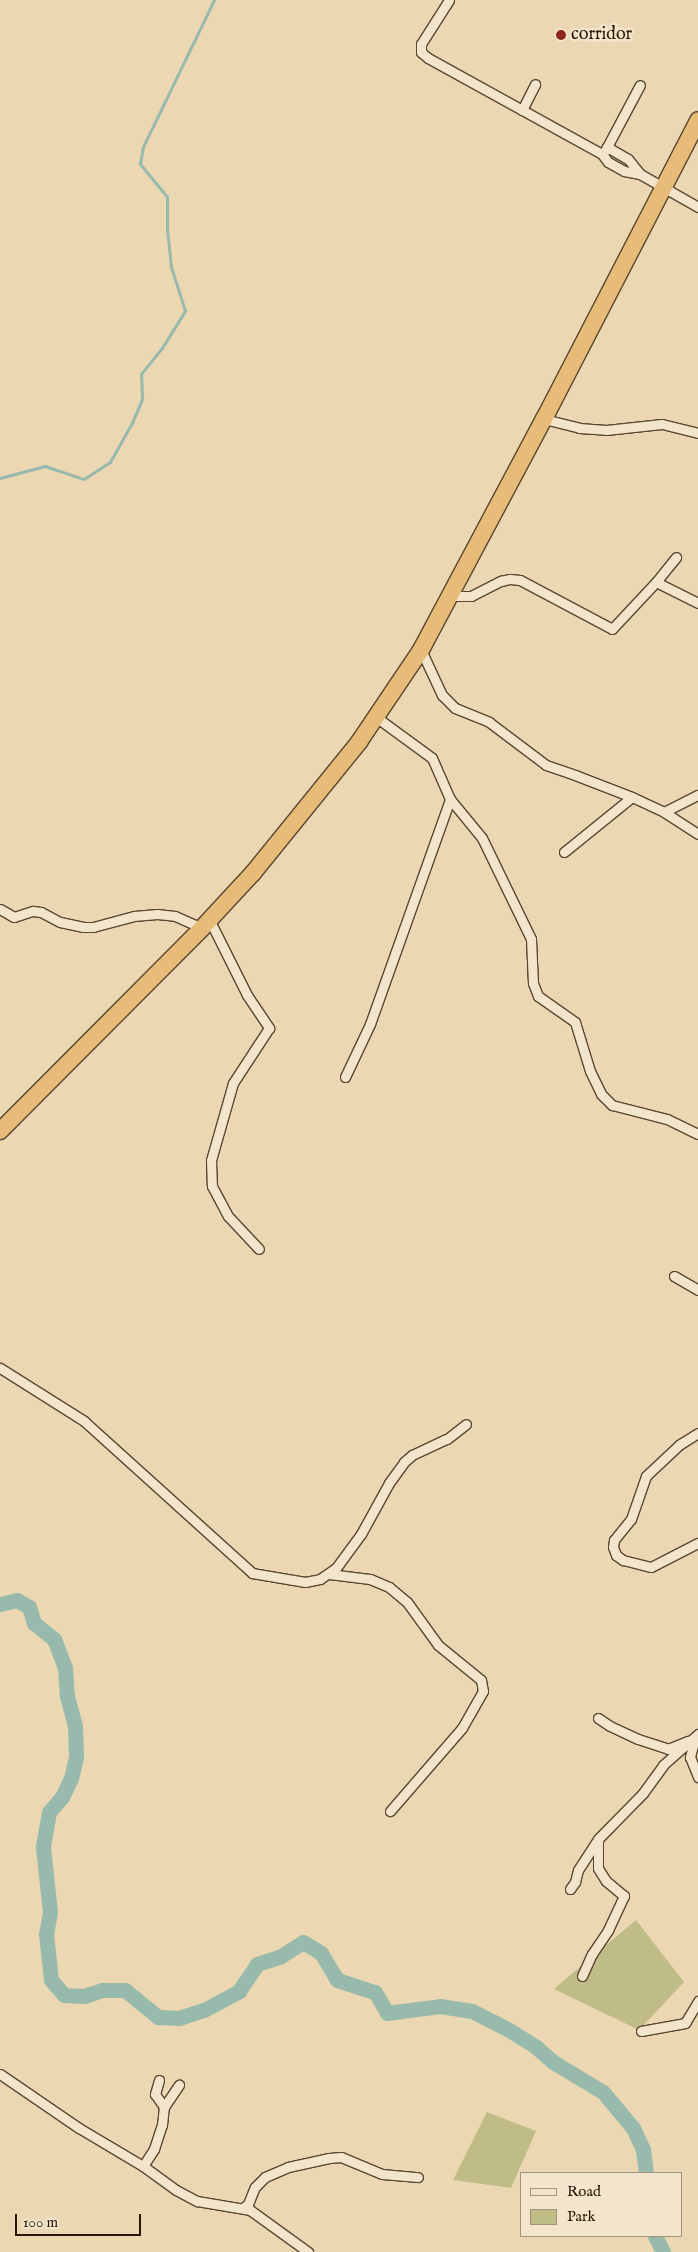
<!DOCTYPE html>
<html>
<head>
<meta charset="utf-8">
<style>
  body { margin:0 }
  #map { position:relative; width:698px; height:2252px; overflow:hidden; background:#ebd7b1; font-family:"IM FELL English",serif }
  div>[style] { position:absolute }
  .green>* { inset:0; background:#bfbc87 }
  .stream>* { height:2.5px; margin:-1.25px; padding:0 1.25px; transform-origin:1.25px; border-radius:1.25px; background:#98baad }
  .river>* { height:15px; margin:-7.5px; padding:0 7.5px; transform-origin:7.5px; border-radius:7.5px; background:#98baad }
  .roads { filter:drop-shadow(1px 0 #5a4631) drop-shadow(-1px 0 #5a4631) drop-shadow(0 1px #5a4631) drop-shadow(0 -1px #5a4631) }
  .street>* { height:9px; margin:-4.5px; padding:0 4.5px; transform-origin:4.5px; border-radius:4.5px; background:#f2e5cc }
  .highway>* { height:16px; margin:-8px; padding:0 8px; transform-origin:8px; border-radius:8px; background:#e6bc78 }
  .dots>* { width:14px; height:14px; translate:-50% -50%; box-sizing:border-box; border:2px solid #f2e5cc; border-radius:50% }
  span { translate:-50% -50%; white-space:nowrap; text-align:center; line-height:1.15; -webkit-text-stroke:5px #f2e5cc; paint-order:stroke }
  .poi-label { font-size:18px; color:#2a1506 }
  .left { translate:0 -50%; text-align:left }
  .legend { position:absolute; left:520px; top:2172px; width:162px; height:65px; box-sizing:border-box; background:#f2e5cc; border:1px solid #a2927d; margin:0; padding:6px 9px; list-style:none; font-size:15px; color:#2a1506 }
  .legend li { display:flex; align-items:center; gap:10px; height:25px }
  .legend b { width:25px; border:1px solid #a2927d }
  .scale { position:absolute; left:15px; top:2214px; width:126px; height:22px; box-sizing:border-box; border:2px solid #2a1506; border-top:0; padding-left:6px; font-size:15px; line-height:18px; white-space:nowrap; color:#2a1506; -webkit-text-stroke:4px #f2e5cc; paint-order:stroke }
</style>
</head>
<body>
<div id="map">
  <div class="green">
    <div style="clip-path:polygon(636px 1920px,684px 1982px,639px 2030px,554px 1989px)"></div>
    <div style="clip-path:polygon(487px 2112px,536px 2131px,511px 2188px,453px 2180px)"></div>
  </div>
  <div class="stream">
    <div style="left:0;top:478px;width:47px;rotate:-14.9deg"></div>
    <div style="left:45px;top:466px;width:41px;rotate:18.4deg"></div>
    <div style="left:84px;top:479px;width:31px;rotate:-33deg"></div>
    <div style="left:110px;top:462px;width:45px;rotate:-60.6deg"></div>
    <div style="left:132px;top:423px;width:26px;rotate:-67deg"></div>
    <div style="left:142px;top:399px;width:25px;rotate:-92deg"></div>
    <div style="left:141px;top:374px;width:33px;rotate:-51deg"></div>
    <div style="left:162px;top:348px;width:44px;rotate:-58.1deg"></div>
    <div style="left:185px;top:311px;width:46px;rotate:-107.7deg"></div>
    <div style="left:171px;top:267px;width:36px;rotate:-96deg"></div>
    <div style="left:167px;top:231px;width:34px;rotate:-90deg"></div>
    <div style="left:167px;top:197px;width:43px;rotate:-129.3deg"></div>
    <div style="left:140px;top:164px;width:17px;rotate:-80deg"></div>
    <div style="left:143px;top:147px;width:163px;rotate:-64.2deg"></div>
  </div>
  <div class="river">
    <div style="left:0;top:1604px;width:17px;rotate:-13deg"></div>
    <div style="left:17px;top:1600px;width:14px;rotate:30deg"></div>
    <div style="left:29px;top:1607px;width:17px;rotate:73deg"></div>
    <div style="left:34px;top:1623px;width:26px;rotate:39deg"></div>
    <div style="left:54px;top:1639px;width:31px;rotate:69deg"></div>
    <div style="left:65px;top:1668px;width:28px;rotate:86deg"></div>
    <div style="left:67px;top:1696px;width:31px;rotate:75deg"></div>
    <div style="left:75px;top:1726px;width:31px;rotate:88deg"></div>
    <div style="left:76px;top:1757px;width:22px;rotate:103deg"></div>
    <div style="left:71px;top:1778px;width:21px;rotate:115deg"></div>
    <div style="left:62px;top:1797px;width:20px;rotate:131deg"></div>
    <div style="left:49px;top:1812px;width:36px;rotate:100deg"></div>
    <div style="left:43px;top:1847px;width:65px;rotate:83.9deg"></div>
    <div style="left:50px;top:1912px;width:22px;rotate:100deg"></div>
    <div style="left:46px;top:1934px;width:46px;rotate:83.8deg"></div>
    <div style="left:51px;top:1980px;width:20px;rotate:49deg"></div>
    <div style="left:64px;top:1995px;width:20px;rotate:3deg"></div>
    <div style="left:84px;top:1996px;width:19px;rotate:-18deg"></div>
    <div style="left:102px;top:1990px;width:23px"></div>
    <div style="left:125px;top:1990px;width:43px;rotate:39.3deg"></div>
    <div style="left:158px;top:2017px;width:21px;rotate:3deg"></div>
    <div style="left:179px;top:2018px;width:26px;rotate:-18deg"></div>
    <div style="left:204px;top:2010px;width:40px;rotate:-28deg"></div>
    <div style="left:239px;top:1991px;width:32px;rotate:-56deg"></div>
    <div style="left:257px;top:1964px;width:25px;rotate:-18deg"></div>
    <div style="left:281px;top:1956px;width:26px;rotate:-32deg"></div>
    <div style="left:303px;top:1942px;width:21px;rotate:31deg"></div>
    <div style="left:321px;top:1953px;width:31px;rotate:59deg"></div>
    <div style="left:337px;top:1980px;width:40px;rotate:18deg"></div>
    <div style="left:375px;top:1992px;width:24px;rotate:60deg"></div>
    <div style="left:387px;top:2013px;width:53px;rotate:-7.5deg"></div>
    <div style="left:440px;top:2006px;width:32px;rotate:9deg"></div>
    <div style="left:472px;top:2011px;width:38px;rotate:27deg"></div>
    <div style="left:506px;top:2028px;width:36px;rotate:32deg"></div>
    <div style="left:536px;top:2047px;width:23px;rotate:41deg"></div>
    <div style="left:553px;top:2062px;width:58px;rotate:31deg"></div>
    <div style="left:603px;top:2092px;width:47px;rotate:50.2deg"></div>
    <div style="left:633px;top:2128px;width:23px;rotate:65deg"></div>
    <div style="left:643px;top:2149px;width:24px;rotate:83deg"></div>
    <div style="left:655px;top:2236px;width:18px;rotate:63deg"></div>
  </div>
  <div class="roads">
    <div class="street">
      <div style="left:449px;top:0;width:52px;rotate:122.5deg"></div>
      <div style="left:421px;top:44px;width:8px;rotate:90deg"></div>
      <div style="left:421px;top:52px;width:9px;rotate:41deg"></div>
      <div style="left:428px;top:58px;width:199px;rotate:28.9deg"></div>
      <div style="left:602px;top:154px;width:10px;rotate:53deg"></div>
      <div style="left:608px;top:162px;width:18px;rotate:29deg"></div>
      <div style="left:624px;top:171px;width:16px;rotate:11deg"></div>
      <div style="left:640px;top:174px;width:67px;rotate:29.6deg"></div>
      <div style="left:522px;top:110px;width:29px;rotate:-63deg"></div>
      <div style="left:607px;top:147px;width:70px;rotate:-62deg"></div>
      <div style="left:604px;top:152px;width:6px;rotate:-59deg"></div>
      <div style="left:607px;top:147px;width:24px;rotate:30deg"></div>
      <div style="left:628px;top:159px;width:19px;rotate:51deg"></div>
      <div style="left:544px;top:419px;width:36px;rotate:14deg"></div>
      <div style="left:579px;top:428px;width:27px;rotate:4deg"></div>
      <div style="left:606px;top:430px;width:56px;rotate:-6.1deg"></div>
      <div style="left:662px;top:424px;width:37px;rotate:14deg"></div>
      <div style="left:656px;top:582px;width:47px;rotate:26.6deg"></div>
      <div style="left:450px;top:596px;width:21px"></div>
      <div style="left:471px;top:596px;width:34px;rotate:-27deg"></div>
      <div style="left:501px;top:581px;width:9px;rotate:-13deg"></div>
      <div style="left:510px;top:579px;width:10px;rotate:6deg"></div>
      <div style="left:520px;top:580px;width:104px;rotate:28deg"></div>
      <div style="left:612px;top:629px;width:64px;rotate:-46.9deg"></div>
      <div style="left:656px;top:582px;width:32px;rotate:-51deg"></div>
      <div style="left:421px;top:650px;width:50px;rotate:65deg"></div>
      <div style="left:442px;top:695px;width:18px;rotate:45deg"></div>
      <div style="left:455px;top:708px;width:37px;rotate:22deg"></div>
      <div style="left:489px;top:722px;width:71px;rotate:37deg"></div>
      <div style="left:546px;top:765px;width:31px;rotate:19deg"></div>
      <div style="left:575px;top:775px;width:61px;rotate:21.1deg"></div>
      <div style="left:632px;top:797px;width:35px;rotate:25deg"></div>
      <div style="left:664px;top:812px;width:40px;rotate:32.9deg"></div>
      <div style="left:376px;top:717px;width:69px;rotate:36.2deg"></div>
      <div style="left:432px;top:758px;width:45px;rotate:66.3deg"></div>
      <div style="left:450px;top:799px;width:50px;rotate:50.6deg"></div>
      <div style="left:482px;top:838px;width:112px;rotate:64.1deg"></div>
      <div style="left:531px;top:939px;width:44px;rotate:87.4deg"></div>
      <div style="left:533px;top:983px;width:14px;rotate:69deg"></div>
      <div style="left:538px;top:996px;width:45px;rotate:35.1deg"></div>
      <div style="left:575px;top:1022px;width:51px;rotate:73deg"></div>
      <div style="left:590px;top:1071px;width:25px;rotate:64deg"></div>
      <div style="left:601px;top:1094px;width:16px;rotate:45deg"></div>
      <div style="left:612px;top:1105px;width:57px;rotate:14.3deg"></div>
      <div style="left:667px;top:1119px;width:34px;rotate:26deg"></div>
      <div style="left:664px;top:812px;width:38px;rotate:-27deg"></div>
      <div style="left:564px;top:852px;width:87px;rotate:-39deg"></div>
      <div style="left:0;top:909px;width:16px;rotate:30deg"></div>
      <div style="left:14px;top:917px;width:20px;rotate:-18deg"></div>
      <div style="left:33px;top:911px;width:8px;rotate:7deg"></div>
      <div style="left:41px;top:912px;width:21px;rotate:28deg"></div>
      <div style="left:60px;top:922px;width:24px;rotate:12deg"></div>
      <div style="left:83px;top:927px;width:10px"></div>
      <div style="left:93px;top:927px;width:42px;rotate:-15deg"></div>
      <div style="left:134px;top:916px;width:23px;rotate:-5deg"></div>
      <div style="left:157px;top:914px;width:18px;rotate:6deg"></div>
      <div style="left:175px;top:916px;width:30px;rotate:24deg"></div>
      <div style="left:209px;top:919px;width:85px;rotate:63.4deg"></div>
      <div style="left:247px;top:995px;width:40px;rotate:56deg"></div>
      <div style="left:269px;top:1028px;width:66px;rotate:123.2deg"></div>
      <div style="left:233px;top:1083px;width:80px;rotate:105.9deg"></div>
      <div style="left:211px;top:1160px;width:26px;rotate:88deg"></div>
      <div style="left:212px;top:1186px;width:34px;rotate:62deg"></div>
      <div style="left:228px;top:1216px;width:45px;rotate:46.8deg"></div>
      <div style="left:345px;top:1077px;width:59px;rotate:-64.7deg"></div>
      <div style="left:370px;top:1024px;width:239px;rotate:-70.4deg"></div>
      <div style="left:674px;top:1276px;width:28px;rotate:30deg"></div>
      <div style="left:0;top:1368px;width:99px;rotate:32.2deg"></div>
      <div style="left:84px;top:1421px;width:227px;rotate:42.1deg"></div>
      <div style="left:252px;top:1573px;width:54px;rotate:9.6deg"></div>
      <div style="left:305px;top:1582px;width:15px;rotate:-11deg"></div>
      <div style="left:320px;top:1579px;width:19px;rotate:-35deg"></div>
      <div style="left:336px;top:1568px;width:42px;rotate:-53.7deg"></div>
      <div style="left:361px;top:1534px;width:58px;rotate:-61.2deg"></div>
      <div style="left:389px;top:1483px;width:26px;rotate:-54deg"></div>
      <div style="left:404px;top:1462px;width:11px;rotate:-41deg"></div>
      <div style="left:412px;top:1455px;width:38px;rotate:-25deg"></div>
      <div style="left:447px;top:1439px;width:24px;rotate:-38deg"></div>
      <div style="left:698px;top:1433px;width:22px;rotate:148deg"></div>
      <div style="left:679px;top:1445px;width:45px;rotate:136.8deg"></div>
      <div style="left:646px;top:1476px;width:46px;rotate:109.2deg"></div>
      <div style="left:631px;top:1519px;width:27px;rotate:129deg"></div>
      <div style="left:614px;top:1540px;width:7px;rotate:98deg"></div>
      <div style="left:613px;top:1547px;width:9px;rotate:69deg"></div>
      <div style="left:616px;top:1555px;width:9px;rotate:36deg"></div>
      <div style="left:623px;top:1560px;width:29px;rotate:14deg"></div>
      <div style="left:651px;top:1567px;width:53px;rotate:-27.1deg"></div>
      <div style="left:329px;top:1574px;width:41px;rotate:7deg"></div>
      <div style="left:370px;top:1579px;width:21px;rotate:23deg"></div>
      <div style="left:389px;top:1587px;width:23px;rotate:40deg"></div>
      <div style="left:407px;top:1602px;width:53px;rotate:54.2deg"></div>
      <div style="left:438px;top:1645px;width:55px;rotate:39.1deg"></div>
      <div style="left:481px;top:1680px;width:11px;rotate:80deg"></div>
      <div style="left:483px;top:1691px;width:43px;rotate:119.6deg"></div>
      <div style="left:462px;top:1728px;width:110px;rotate:130.9deg"></div>
      <div style="left:598px;top:1718px;width:14px;rotate:34deg"></div>
      <div style="left:610px;top:1726px;width:31px;rotate:25deg"></div>
      <div style="left:638px;top:1739px;width:32px;rotate:18deg"></div>
      <div style="left:668px;top:1749px;width:22px;rotate:-22deg"></div>
      <div style="left:695px;top:1738px;width:20px;rotate:105deg"></div>
      <div style="left:690px;top:1757px;width:22px;rotate:68deg"></div>
      <div style="left:570px;top:1889px;width:9px;rotate:-54deg"></div>
      <div style="left:575px;top:1882px;width:12px;rotate:-76deg"></div>
      <div style="left:578px;top:1870px;width:37px;rotate:-57deg"></div>
      <div style="left:598px;top:1839px;width:64px;rotate:-45.6deg"></div>
      <div style="left:643px;top:1793px;width:34px;rotate:-54deg"></div>
      <div style="left:663px;top:1765px;width:47px;rotate:-41.5deg"></div>
      <div style="left:582px;top:1976px;width:24px;rotate:-66deg"></div>
      <div style="left:592px;top:1954px;width:29px;rotate:-56deg"></div>
      <div style="left:608px;top:1930px;width:38px;rotate:-65deg"></div>
      <div style="left:624px;top:1896px;width:23px;rotate:-140deg"></div>
      <div style="left:606px;top:1881px;width:15px;rotate:-122deg"></div>
      <div style="left:598px;top:1868px;width:26px;rotate:-90deg"></div>
      <div style="left:641px;top:2031px;width:45px;rotate:-10.3deg"></div>
      <div style="left:685px;top:2023px;width:26px;rotate:-59deg"></div>
      <div style="left:0;top:2074px;width:96px;rotate:34.4deg"></div>
      <div style="left:79px;top:2128px;width:74px;rotate:30.7deg"></div>
      <div style="left:143px;top:2166px;width:41px;rotate:36deg"></div>
      <div style="left:176px;top:2190px;width:24px;rotate:28deg"></div>
      <div style="left:197px;top:2201px;width:54px;rotate:9.6deg"></div>
      <div style="left:250px;top:2210px;width:72px;rotate:35.9deg"></div>
      <div style="left:159px;top:2080px;width:15px;rotate:106deg"></div>
      <div style="left:155px;top:2094px;width:16px;rotate:55deg"></div>
      <div style="left:143px;top:2166px;width:20px;rotate:-57deg"></div>
      <div style="left:154px;top:2149px;width:25px;rotate:-72deg"></div>
      <div style="left:162px;top:2125px;width:18px;rotate:-84deg"></div>
      <div style="left:164px;top:2107px;width:27px;rotate:-56deg"></div>
      <div style="left:244px;top:2207px;width:5px;rotate:-37deg"></div>
      <div style="left:248px;top:2204px;width:18px;rotate:-68deg"></div>
      <div style="left:255px;top:2187px;width:14px;rotate:-45deg"></div>
      <div style="left:265px;top:2177px;width:25px;rotate:-23deg"></div>
      <div style="left:288px;top:2167px;width:42px;rotate:-12.4deg"></div>
      <div style="left:329px;top:2158px;width:12px;rotate:-5deg"></div>
      <div style="left:341px;top:2157px;width:44px;rotate:22.5deg"></div>
      <div style="left:382px;top:2174px;width:36px;rotate:5deg"></div>
    </div>
    <div class="highway">
      <div style="left:0;top:1131px;width:286px;rotate:-45.1deg"></div>
      <div style="left:202px;top:928px;width:75px;rotate:-47.2deg"></div>
      <div style="left:253px;top:873px;width:169px;rotate:-51deg"></div>
      <div style="left:359px;top:742px;width:111px;rotate:-56deg"></div>
      <div style="left:421px;top:650px;width:262px;rotate:-62deg"></div>
      <div style="left:544px;top:419px;width:336px;rotate:-62.7deg"></div>
    </div>
  </div>
  <div class="dots">
    <div style="left:561px;top:35px;background:#8f2418"></div>
  </div>
  <div class="poi-label">
    <span class="left" style="left:571px;top:35px">corridor</span>
  </div>
  <ul class="legend">
  <li><b style="height:6px;background:#f2e5cc"></b>Road</li>
  <li><b style="height:14px;background:#bfbc87"></b>Park</li>
  </ul>
  <div class="scale">100 m</div>
</div>
</body>
</html>
